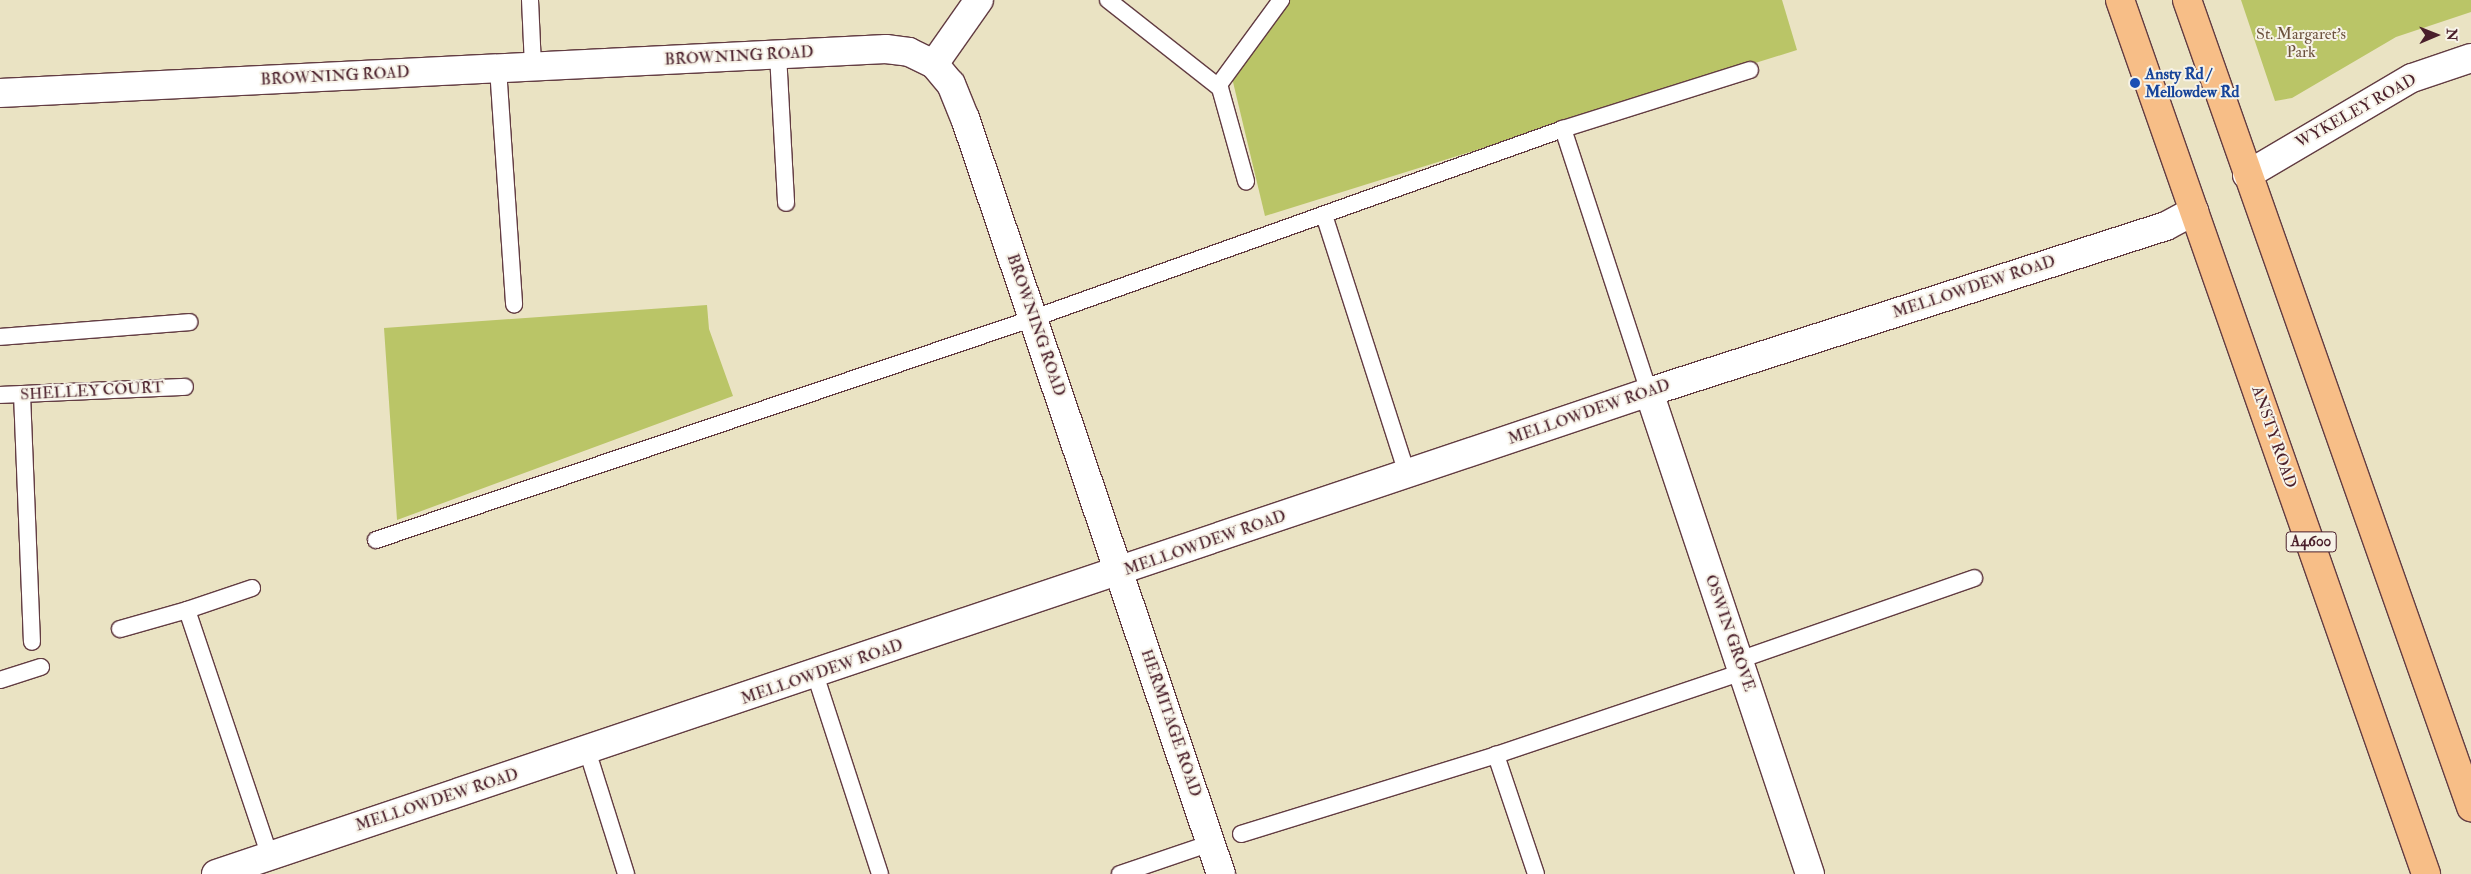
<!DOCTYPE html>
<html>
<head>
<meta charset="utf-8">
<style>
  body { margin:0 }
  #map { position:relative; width:2471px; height:874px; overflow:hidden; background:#eae3c3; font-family:"IM FELL Double Pica",serif }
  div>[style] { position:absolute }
  .green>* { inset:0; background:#bac567 }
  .roads { filter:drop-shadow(1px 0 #623c42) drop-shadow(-1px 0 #623c42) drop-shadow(0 1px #623c42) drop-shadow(0 -1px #623c42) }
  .lane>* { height:16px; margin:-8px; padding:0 8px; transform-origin:8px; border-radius:8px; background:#fff }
  .street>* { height:28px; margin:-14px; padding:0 14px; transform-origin:14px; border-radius:14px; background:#fff }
  .highway>* { height:28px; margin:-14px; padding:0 14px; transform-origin:14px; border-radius:14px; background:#f7be87 }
  .dots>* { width:14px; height:14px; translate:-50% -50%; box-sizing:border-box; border:2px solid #f7f3e8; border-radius:50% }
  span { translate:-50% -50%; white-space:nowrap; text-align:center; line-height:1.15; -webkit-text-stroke:4px #f7f3e8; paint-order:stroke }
  .shield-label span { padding:1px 4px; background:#f7f3e8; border:1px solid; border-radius:4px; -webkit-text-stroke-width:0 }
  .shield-label { font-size:15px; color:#4a1f2b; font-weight:700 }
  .park-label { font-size:16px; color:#6c513d }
  .street-label { font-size:16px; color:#4a1f2b }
  .transit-label { font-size:16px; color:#164399; font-weight:700 }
  .left { translate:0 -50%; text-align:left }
  .north { position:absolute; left:2411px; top:10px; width:50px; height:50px; -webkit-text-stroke:4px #f7f3e8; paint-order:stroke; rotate:89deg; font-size:14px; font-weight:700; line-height:20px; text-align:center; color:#4a1f2b }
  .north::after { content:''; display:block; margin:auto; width:18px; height:22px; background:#4a1f2b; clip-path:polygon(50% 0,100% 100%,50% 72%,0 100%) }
</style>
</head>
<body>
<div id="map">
  <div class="green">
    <div style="clip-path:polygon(1273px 0,1782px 0,1797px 50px,1265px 216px,1228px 61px)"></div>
    <div style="clip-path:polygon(2241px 0,2471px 0,2471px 12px,2396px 37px,2292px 98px,2275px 101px)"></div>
    <div style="clip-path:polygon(707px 305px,709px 329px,733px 396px,397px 520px,384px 328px)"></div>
  </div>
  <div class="roads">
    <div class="lane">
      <div style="left:530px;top:0;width:67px;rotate:87.4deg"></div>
      <div style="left:1108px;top:0;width:142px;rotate:38.2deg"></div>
      <div style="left:1220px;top:88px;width:97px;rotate:74.4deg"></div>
      <div style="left:778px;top:54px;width:149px;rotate:86.9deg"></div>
      <div style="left:498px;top:68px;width:237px;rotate:86.1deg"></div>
      <div style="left:1218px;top:86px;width:107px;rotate:-53.8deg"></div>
      <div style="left:1324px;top:215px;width:272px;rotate:72.2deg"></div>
      <div style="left:0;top:337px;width:190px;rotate:-4.5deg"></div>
      <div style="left:1649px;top:392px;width:277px;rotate:-108.1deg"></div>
      <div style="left:1563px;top:129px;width:196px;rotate:-17.5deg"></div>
      <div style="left:22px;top:394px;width:248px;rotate:87.7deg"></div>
      <div style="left:0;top:395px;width:185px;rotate:-2.5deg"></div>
      <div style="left:376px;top:540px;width:694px;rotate:-18.64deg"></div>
      <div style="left:1034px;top:318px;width:562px;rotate:-19.66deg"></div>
      <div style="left:252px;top:588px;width:69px;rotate:161.3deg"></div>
      <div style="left:187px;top:610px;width:260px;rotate:71.4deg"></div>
      <div style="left:120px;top:629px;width:70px;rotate:-15.8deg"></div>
      <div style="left:1739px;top:660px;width:249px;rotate:-19.2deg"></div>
      <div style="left:815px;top:674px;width:210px;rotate:72deg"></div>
      <div style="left:0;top:680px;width:43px;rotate:-17.6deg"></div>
      <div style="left:587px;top:750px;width:130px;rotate:72.5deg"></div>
      <div style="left:1241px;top:834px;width:267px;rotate:-17.2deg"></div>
      <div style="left:1120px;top:874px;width:96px;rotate:-18.8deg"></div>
      <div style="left:1536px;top:874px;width:126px;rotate:-108.6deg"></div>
      <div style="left:1496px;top:755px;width:261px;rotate:-18.6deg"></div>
    </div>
    <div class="street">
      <div style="left:934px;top:64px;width:78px;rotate:-54.9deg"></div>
      <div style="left:0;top:93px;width:887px;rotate:-2.84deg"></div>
      <div style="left:886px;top:49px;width:23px;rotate:7deg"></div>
      <div style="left:909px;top:52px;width:28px;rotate:26deg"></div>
      <div style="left:934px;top:64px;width:26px;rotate:50deg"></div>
      <div style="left:951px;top:84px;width:37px;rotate:68deg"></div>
      <div style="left:965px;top:118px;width:798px;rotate:71.29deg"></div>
      <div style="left:2247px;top:175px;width:191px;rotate:-30.5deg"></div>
      <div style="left:2412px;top:78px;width:62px;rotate:-18.7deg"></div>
      <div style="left:1649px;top:392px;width:508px;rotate:71.53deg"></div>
      <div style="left:216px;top:874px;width:1512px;rotate:-18.59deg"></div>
      <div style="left:1649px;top:392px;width:543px;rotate:-17.8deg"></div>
      <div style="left:2166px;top:226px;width:32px;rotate:-28deg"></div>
    </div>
    <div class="highway">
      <div style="left:2120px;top:0;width:926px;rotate:70.7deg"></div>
      <div style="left:2187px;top:0;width:856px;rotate:70.61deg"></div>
    </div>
  </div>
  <div class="dots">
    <div style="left:2135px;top:83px;background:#1a4fb4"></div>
  </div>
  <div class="shield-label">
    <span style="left:2311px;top:542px">A4600</span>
  </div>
  <div class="park-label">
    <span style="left:2301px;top:43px">St. Margaret's<br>Park</span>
  </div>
  <div class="street-label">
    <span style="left:739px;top:56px;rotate:-3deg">BROWNING ROAD</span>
    <span style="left:335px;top:76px;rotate:-3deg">BROWNING ROAD</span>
    <span style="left:2356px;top:111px;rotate:-29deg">WYKELEY ROAD</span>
    <span style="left:1974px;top:287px;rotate:-18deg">MELLOWDEW ROAD</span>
    <span style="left:1036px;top:325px;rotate:71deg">BROWNING ROAD</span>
    <span style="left:92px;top:391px;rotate:-3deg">SHELLEY COURT</span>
    <span style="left:1589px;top:412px;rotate:-19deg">MELLOWDEW ROAD</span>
    <span style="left:2274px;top:437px;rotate:71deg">ANSTY ROAD</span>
    <span style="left:1205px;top:543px;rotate:-19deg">MELLOWDEW ROAD</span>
    <span style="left:1730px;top:633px;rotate:71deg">OSWIN GROVE</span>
    <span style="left:822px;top:672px;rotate:-19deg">MELLOWDEW ROAD</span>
    <span style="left:1171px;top:723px;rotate:71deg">HERMITAGE ROAD</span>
    <span style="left:437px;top:800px;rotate:-18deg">MELLOWDEW ROAD</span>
  </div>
  <div class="transit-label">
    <span class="left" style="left:2145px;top:83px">Ansty Rd /<br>Mellowdew Rd</span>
  </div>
  <div class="north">N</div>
</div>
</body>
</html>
